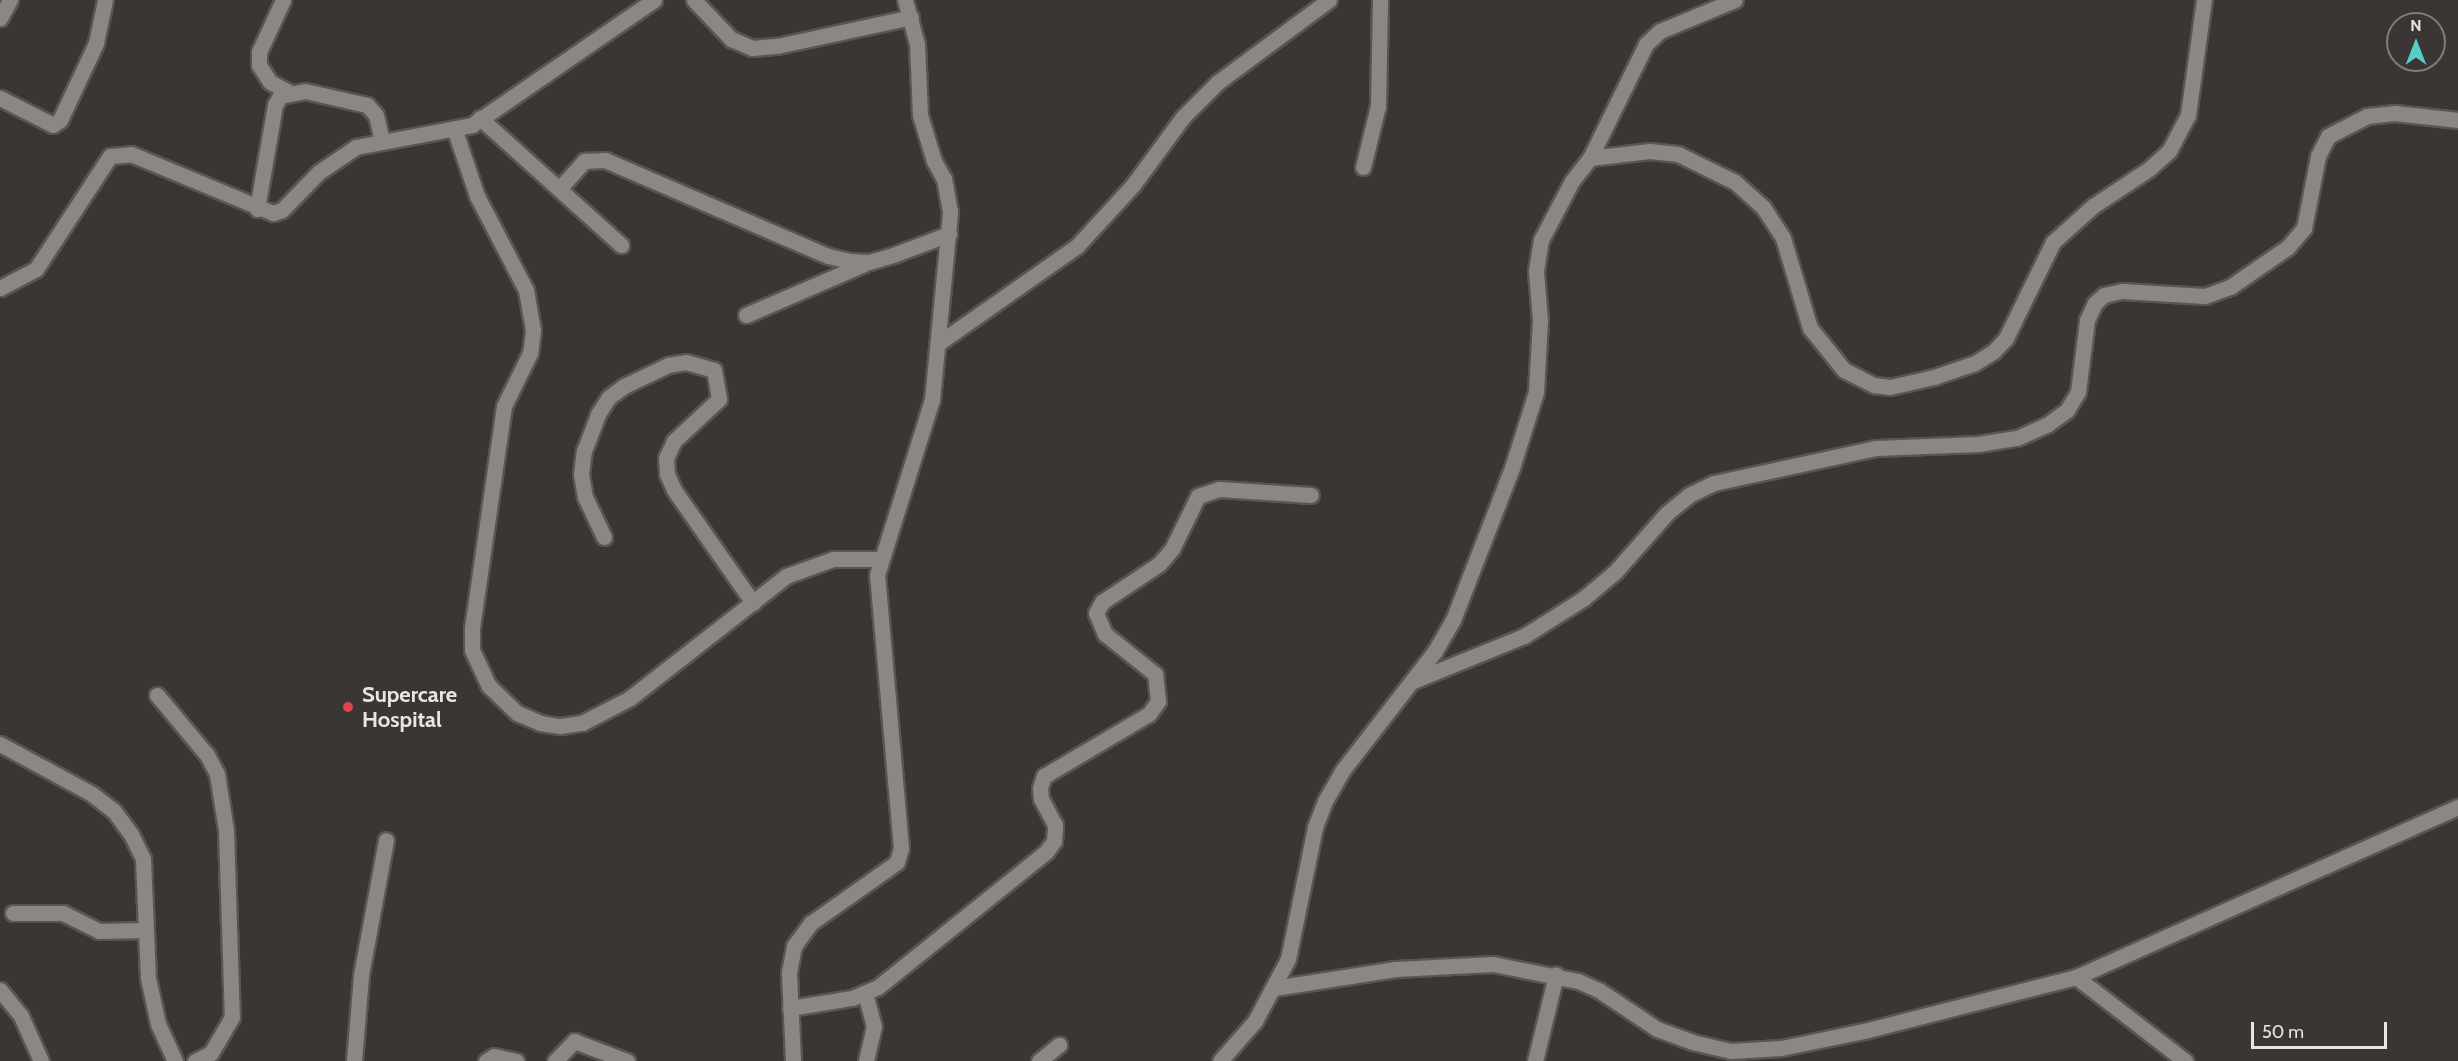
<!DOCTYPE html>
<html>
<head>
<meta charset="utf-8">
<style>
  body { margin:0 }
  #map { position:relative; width:2458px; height:1061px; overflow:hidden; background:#3a3633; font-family:Cabin,sans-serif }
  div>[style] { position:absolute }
  .roads { filter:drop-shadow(2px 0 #595553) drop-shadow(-2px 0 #595553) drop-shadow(0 2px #595553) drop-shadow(0 -2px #595553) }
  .minor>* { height:15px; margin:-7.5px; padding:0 7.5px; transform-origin:7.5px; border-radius:7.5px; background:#8c8784 }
  .dots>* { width:16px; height:16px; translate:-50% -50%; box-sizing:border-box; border:3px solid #3a3633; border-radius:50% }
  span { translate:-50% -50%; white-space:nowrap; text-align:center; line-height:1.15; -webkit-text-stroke:6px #3a3633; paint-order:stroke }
  .poi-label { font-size:22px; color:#e8e5e3; font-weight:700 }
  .left { translate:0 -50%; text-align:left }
  .north { position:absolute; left:2386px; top:12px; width:60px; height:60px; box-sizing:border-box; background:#3a3633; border:2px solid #807c79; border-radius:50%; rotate:0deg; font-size:16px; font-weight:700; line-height:24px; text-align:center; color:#e8e5e3 }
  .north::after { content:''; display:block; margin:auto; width:21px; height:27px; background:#55cec6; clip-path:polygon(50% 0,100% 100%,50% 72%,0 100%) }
  .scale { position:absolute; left:2251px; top:1022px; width:136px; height:27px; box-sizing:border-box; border:3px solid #e8e5e3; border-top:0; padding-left:8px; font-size:18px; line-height:21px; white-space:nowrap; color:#e8e5e3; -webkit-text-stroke:4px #3a3633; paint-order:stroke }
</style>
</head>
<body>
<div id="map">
  <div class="roads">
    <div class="minor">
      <div style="left:283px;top:0;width:57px;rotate:114.8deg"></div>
      <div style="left:259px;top:52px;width:13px;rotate:90deg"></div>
      <div style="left:259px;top:65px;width:20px;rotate:57deg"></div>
      <div style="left:270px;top:82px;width:21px;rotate:28deg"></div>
      <div style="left:694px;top:0;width:54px;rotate:46.5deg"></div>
      <div style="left:731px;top:39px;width:23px;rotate:23deg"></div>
      <div style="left:752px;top:48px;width:25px;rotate:-5deg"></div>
      <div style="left:777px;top:46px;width:137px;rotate:-12.2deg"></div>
      <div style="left:0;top:18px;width:21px;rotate:-61deg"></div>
      <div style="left:0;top:98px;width:59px;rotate:27deg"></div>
      <div style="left:53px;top:125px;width:9px;rotate:-36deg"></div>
      <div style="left:60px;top:120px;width:85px;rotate:-64.9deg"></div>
      <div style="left:96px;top:43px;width:44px;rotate:-78.2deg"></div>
      <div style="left:480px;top:118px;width:190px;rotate:42deg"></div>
      <div style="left:455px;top:131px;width:69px;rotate:71.3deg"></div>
      <div style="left:477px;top:196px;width:106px;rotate:62.5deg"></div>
      <div style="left:526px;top:290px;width:41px;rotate:80.1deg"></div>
      <div style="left:533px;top:330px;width:23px;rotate:97deg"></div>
      <div style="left:530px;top:353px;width:59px;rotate:116.1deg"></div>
      <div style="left:504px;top:406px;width:224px;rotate:98.2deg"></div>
      <div style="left:472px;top:628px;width:22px;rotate:90deg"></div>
      <div style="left:472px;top:650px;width:40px;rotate:65deg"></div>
      <div style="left:489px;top:686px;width:39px;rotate:44deg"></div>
      <div style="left:517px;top:713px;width:25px;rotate:23deg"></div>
      <div style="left:540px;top:723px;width:20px;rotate:9deg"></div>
      <div style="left:560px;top:726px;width:22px;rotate:-8deg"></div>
      <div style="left:582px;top:723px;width:54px;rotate:-27.5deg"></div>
      <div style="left:630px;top:698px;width:198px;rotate:-38deg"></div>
      <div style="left:786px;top:576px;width:50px;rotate:-19.9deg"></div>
      <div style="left:833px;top:559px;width:48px"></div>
      <div style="left:1590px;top:158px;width:127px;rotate:-63.8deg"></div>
      <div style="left:1646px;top:44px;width:19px;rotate:-43deg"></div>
      <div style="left:1660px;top:31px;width:81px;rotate:-22.5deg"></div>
      <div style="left:1363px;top:167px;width:63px;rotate:-76.2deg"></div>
      <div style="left:1378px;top:106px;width:106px;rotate:-88.9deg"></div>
      <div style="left:559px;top:189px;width:38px;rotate:-48deg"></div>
      <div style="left:584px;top:161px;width:21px;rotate:-3deg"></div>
      <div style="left:605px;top:160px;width:243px;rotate:23.3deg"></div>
      <div style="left:828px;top:256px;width:23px;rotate:13deg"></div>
      <div style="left:850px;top:261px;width:19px;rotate:3deg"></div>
      <div style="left:869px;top:262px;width:25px;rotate:-16deg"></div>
      <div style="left:893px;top:255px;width:60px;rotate:-20.6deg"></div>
      <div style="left:257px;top:209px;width:106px;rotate:-80.2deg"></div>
      <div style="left:275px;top:105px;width:10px;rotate:-61deg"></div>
      <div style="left:280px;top:96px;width:25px;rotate:-11deg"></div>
      <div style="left:305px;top:91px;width:64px;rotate:12.7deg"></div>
      <div style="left:367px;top:105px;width:13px;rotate:48deg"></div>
      <div style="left:376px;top:115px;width:26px;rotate:77deg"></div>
      <div style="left:0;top:288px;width:41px;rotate:-27.8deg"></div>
      <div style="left:36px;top:269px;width:135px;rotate:-56.8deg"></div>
      <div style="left:110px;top:156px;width:21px;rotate:-5deg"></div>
      <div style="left:131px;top:154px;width:154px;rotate:22.6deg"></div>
      <div style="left:273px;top:213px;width:9px;rotate:-18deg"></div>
      <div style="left:282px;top:210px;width:53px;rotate:-45.8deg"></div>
      <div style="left:319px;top:172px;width:45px;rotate:-34deg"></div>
      <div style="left:356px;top:147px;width:118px;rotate:-10.7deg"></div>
      <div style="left:472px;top:125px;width:221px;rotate:-34.5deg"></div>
      <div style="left:746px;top:315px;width:129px;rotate:-23.4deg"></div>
      <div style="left:940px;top:342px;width:167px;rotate:-35deg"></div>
      <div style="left:1077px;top:246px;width:83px;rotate:-47.4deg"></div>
      <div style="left:1133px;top:185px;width:84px;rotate:-53.7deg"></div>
      <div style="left:1183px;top:117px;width:49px;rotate:-45deg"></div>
      <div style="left:1218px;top:82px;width:138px;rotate:-36.5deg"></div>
      <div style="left:604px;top:537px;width:44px;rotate:-115.4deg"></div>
      <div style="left:585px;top:497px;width:23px;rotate:-100deg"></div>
      <div style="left:581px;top:474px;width:23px;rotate:-83deg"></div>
      <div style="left:584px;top:451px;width:40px;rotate:-69deg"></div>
      <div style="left:598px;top:414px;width:20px;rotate:-57deg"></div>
      <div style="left:609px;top:397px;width:19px;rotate:-36deg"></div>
      <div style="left:624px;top:386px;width:49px;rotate:-25.5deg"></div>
      <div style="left:668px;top:365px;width:18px;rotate:-9deg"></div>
      <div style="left:686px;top:362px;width:29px;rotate:16deg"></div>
      <div style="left:714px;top:370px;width:29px;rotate:80deg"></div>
      <div style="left:719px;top:399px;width:62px;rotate:137deg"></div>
      <div style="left:674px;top:441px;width:19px;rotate:115deg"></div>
      <div style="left:666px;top:458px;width:16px;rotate:86deg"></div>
      <div style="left:667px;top:474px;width:17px;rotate:66deg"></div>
      <div style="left:674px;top:490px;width:138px;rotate:55deg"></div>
      <div style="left:1413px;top:681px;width:120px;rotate:-22.1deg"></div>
      <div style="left:1524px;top:636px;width:71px;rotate:-32.3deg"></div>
      <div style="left:1584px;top:598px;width:40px;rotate:-40deg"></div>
      <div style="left:1615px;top:572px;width:79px;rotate:-48.6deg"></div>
      <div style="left:1667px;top:513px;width:28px;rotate:-39deg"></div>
      <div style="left:1689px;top:495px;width:28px;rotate:-26deg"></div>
      <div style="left:1714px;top:483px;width:166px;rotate:-12.2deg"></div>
      <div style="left:1876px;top:448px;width:102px;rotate:-2.2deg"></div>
      <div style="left:1978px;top:444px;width:39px;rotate:-9deg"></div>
      <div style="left:2017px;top:438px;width:34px;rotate:-24deg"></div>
      <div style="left:2048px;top:424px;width:24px;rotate:-36deg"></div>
      <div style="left:2067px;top:410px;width:21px;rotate:-59deg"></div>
      <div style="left:2078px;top:392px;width:73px;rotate:-82.9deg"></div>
      <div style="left:2087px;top:320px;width:19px;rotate:-65deg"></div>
      <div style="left:2095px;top:303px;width:12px;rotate:-42deg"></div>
      <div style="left:2104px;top:295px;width:18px;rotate:-13deg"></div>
      <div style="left:2122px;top:291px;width:83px;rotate:3.4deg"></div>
      <div style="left:2205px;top:296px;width:27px;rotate:-20deg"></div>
      <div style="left:2230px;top:287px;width:70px;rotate:-34.6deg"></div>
      <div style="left:2288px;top:247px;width:25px;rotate:-50deg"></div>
      <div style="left:2304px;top:228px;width:73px;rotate:-79deg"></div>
      <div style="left:2318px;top:156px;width:22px;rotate:-63deg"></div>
      <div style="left:2328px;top:136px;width:44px;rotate:-27.1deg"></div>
      <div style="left:2367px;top:116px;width:28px;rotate:-6deg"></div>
      <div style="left:2395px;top:113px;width:63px;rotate:6.3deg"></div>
      <div style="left:157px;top:695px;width:78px;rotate:50.2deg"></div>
      <div style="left:207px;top:755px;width:21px;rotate:62deg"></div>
      <div style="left:217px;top:774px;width:57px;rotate:80.9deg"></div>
      <div style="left:226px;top:830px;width:187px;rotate:88.2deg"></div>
      <div style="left:232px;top:1017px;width:42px;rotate:120.3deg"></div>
      <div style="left:211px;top:1053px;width:18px;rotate:153deg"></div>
      <div style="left:0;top:744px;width:105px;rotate:28.5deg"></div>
      <div style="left:92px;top:794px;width:28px;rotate:38deg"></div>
      <div style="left:114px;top:811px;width:29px;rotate:54deg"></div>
      <div style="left:131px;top:834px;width:28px;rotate:64deg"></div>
      <div style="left:143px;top:859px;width:119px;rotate:87.6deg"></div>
      <div style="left:148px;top:978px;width:47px;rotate:77.7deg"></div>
      <div style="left:158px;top:1024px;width:41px;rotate:65.3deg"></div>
      <div style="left:13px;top:913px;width:50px"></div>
      <div style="left:63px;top:913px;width:40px;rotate:26.6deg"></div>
      <div style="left:99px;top:931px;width:47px;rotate:-1.2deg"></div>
      <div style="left:2076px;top:977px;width:138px;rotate:37.6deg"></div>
      <div style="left:1274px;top:988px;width:123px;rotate:-8.9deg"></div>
      <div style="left:1396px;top:969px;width:97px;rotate:-3deg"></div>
      <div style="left:1493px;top:964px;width:87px;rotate:11.3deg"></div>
      <div style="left:1578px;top:981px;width:24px;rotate:24deg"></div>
      <div style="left:1600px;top:991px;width:69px;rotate:33.7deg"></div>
      <div style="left:1657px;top:1029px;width:37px;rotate:20deg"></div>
      <div style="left:1692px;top:1042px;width:40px;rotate:13deg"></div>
      <div style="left:1731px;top:1051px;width:50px;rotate:-3.4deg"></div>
      <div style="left:1781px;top:1048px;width:85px;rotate:-11.6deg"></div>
      <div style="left:1864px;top:1031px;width:219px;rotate:-14.3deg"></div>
      <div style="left:2076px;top:977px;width:418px;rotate:-24deg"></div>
      <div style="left:0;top:990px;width:33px;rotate:51deg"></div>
      <div style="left:21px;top:1016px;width:49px;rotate:66deg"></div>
      <div style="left:865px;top:993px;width:34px;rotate:75deg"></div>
      <div style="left:874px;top:1026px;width:36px;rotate:103deg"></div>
      <div style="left:790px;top:1008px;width:63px;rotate:-9.2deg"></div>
      <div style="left:852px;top:998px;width:28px;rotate:-23deg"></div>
      <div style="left:878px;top:987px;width:216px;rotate:-38.8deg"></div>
      <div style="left:1046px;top:852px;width:14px;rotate:-54deg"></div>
      <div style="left:1054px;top:841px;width:16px;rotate:-86deg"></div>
      <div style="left:1055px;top:825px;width:30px;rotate:-118deg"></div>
      <div style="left:1041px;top:799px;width:11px;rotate:-95deg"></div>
      <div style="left:1040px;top:788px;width:13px;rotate:-72deg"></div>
      <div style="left:1044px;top:776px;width:122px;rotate:-30.6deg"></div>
      <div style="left:1149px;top:714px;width:16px;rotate:-55deg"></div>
      <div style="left:1158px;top:701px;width:27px;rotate:-96deg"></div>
      <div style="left:1155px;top:674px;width:64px;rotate:-141.3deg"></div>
      <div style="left:1105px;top:634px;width:23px;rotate:-113deg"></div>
      <div style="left:1096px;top:613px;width:13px;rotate:-61deg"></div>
      <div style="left:1102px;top:602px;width:69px;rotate:-33.7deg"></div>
      <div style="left:1159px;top:564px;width:20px;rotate:-49deg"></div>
      <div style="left:1172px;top:549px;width:59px;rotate:-63.9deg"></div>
      <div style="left:1198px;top:496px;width:22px;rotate:-18deg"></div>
      <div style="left:1219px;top:489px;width:92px;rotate:3.7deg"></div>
      <div style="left:354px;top:1061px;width:86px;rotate:-85.3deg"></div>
      <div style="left:361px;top:975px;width:137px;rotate:-79.5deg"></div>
      <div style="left:486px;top:1061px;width:9px;rotate:-32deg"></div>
      <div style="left:494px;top:1056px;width:23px;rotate:13deg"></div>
      <div style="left:555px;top:1061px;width:28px;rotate:-46deg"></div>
      <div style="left:574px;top:1041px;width:57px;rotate:20.7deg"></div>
      <div style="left:793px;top:1061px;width:89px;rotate:-92.6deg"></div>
      <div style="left:789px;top:972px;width:26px;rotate:-79deg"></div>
      <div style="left:794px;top:946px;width:29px;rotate:-54deg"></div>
      <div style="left:811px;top:923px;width:105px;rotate:-35.3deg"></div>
      <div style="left:897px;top:862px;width:15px;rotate:-74deg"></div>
      <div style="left:901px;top:848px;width:274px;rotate:-95deg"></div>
      <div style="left:877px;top:575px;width:183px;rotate:-72.6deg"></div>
      <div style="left:932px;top:400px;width:189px;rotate:-84.5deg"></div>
      <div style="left:950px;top:212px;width:34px;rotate:-100deg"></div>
      <div style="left:944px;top:179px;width:21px;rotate:-119deg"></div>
      <div style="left:934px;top:161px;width:48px;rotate:-106.9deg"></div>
      <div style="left:920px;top:115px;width:71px;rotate:-92.4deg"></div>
      <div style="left:917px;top:44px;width:46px;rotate:-105.3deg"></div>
      <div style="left:1039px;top:1061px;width:26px;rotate:-39deg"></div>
      <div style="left:1220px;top:1061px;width:53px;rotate:-48.8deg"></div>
      <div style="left:1255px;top:1021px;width:70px;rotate:-62deg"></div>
      <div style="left:1288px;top:959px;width:135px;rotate:-78.4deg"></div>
      <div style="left:1315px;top:827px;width:28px;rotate:-69deg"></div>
      <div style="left:1325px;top:801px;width:34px;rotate:-60deg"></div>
      <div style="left:1342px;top:771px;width:152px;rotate:-52.2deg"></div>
      <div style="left:1435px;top:651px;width:36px;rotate:-60deg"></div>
      <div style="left:1453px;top:620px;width:163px;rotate:-68.8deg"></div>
      <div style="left:1512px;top:468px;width:80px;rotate:-72.5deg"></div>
      <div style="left:1536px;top:392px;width:72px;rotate:-86.8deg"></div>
      <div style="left:1540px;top:320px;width:49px;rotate:-94.7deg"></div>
      <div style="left:1536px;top:271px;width:31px;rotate:-81deg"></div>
      <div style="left:1541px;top:240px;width:67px;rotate:-62.3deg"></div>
      <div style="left:1572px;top:181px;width:29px;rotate:-52deg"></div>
      <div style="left:1590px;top:158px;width:60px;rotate:-6.7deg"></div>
      <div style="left:1650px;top:151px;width:28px;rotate:6deg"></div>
      <div style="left:1678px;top:154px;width:64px;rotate:26.2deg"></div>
      <div style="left:1735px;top:182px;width:38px;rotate:42deg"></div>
      <div style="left:1763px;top:207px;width:37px;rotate:57deg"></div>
      <div style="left:1783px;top:238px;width:94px;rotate:73.3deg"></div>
      <div style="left:1810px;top:328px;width:54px;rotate:51deg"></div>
      <div style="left:1844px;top:370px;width:34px;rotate:27deg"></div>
      <div style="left:1874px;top:385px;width:16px;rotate:7deg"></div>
      <div style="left:1890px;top:387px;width:45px;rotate:-12.8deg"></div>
      <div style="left:1934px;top:377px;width:43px;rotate:-18.9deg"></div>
      <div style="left:1975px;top:363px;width:22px;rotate:-32deg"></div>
      <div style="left:1994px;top:351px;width:18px;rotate:-47deg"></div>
      <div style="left:2006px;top:338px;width:107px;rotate:-63.9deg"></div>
      <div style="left:2053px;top:242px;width:54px;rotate:-42deg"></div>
      <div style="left:2093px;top:206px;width:67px;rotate:-33.5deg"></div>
      <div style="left:2149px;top:169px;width:27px;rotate:-42deg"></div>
      <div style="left:2169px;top:151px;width:41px;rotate:-62.2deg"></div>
      <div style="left:2188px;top:115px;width:116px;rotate:-82.1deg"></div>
      <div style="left:1535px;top:1061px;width:89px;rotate:-76.3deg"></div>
    </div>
  </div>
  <div class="dots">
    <div style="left:348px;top:707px;background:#e0444e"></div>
  </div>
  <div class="poi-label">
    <span class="left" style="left:362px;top:707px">Supercare<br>Hospital</span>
  </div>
  <div class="north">N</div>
  <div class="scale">50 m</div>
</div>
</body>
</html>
